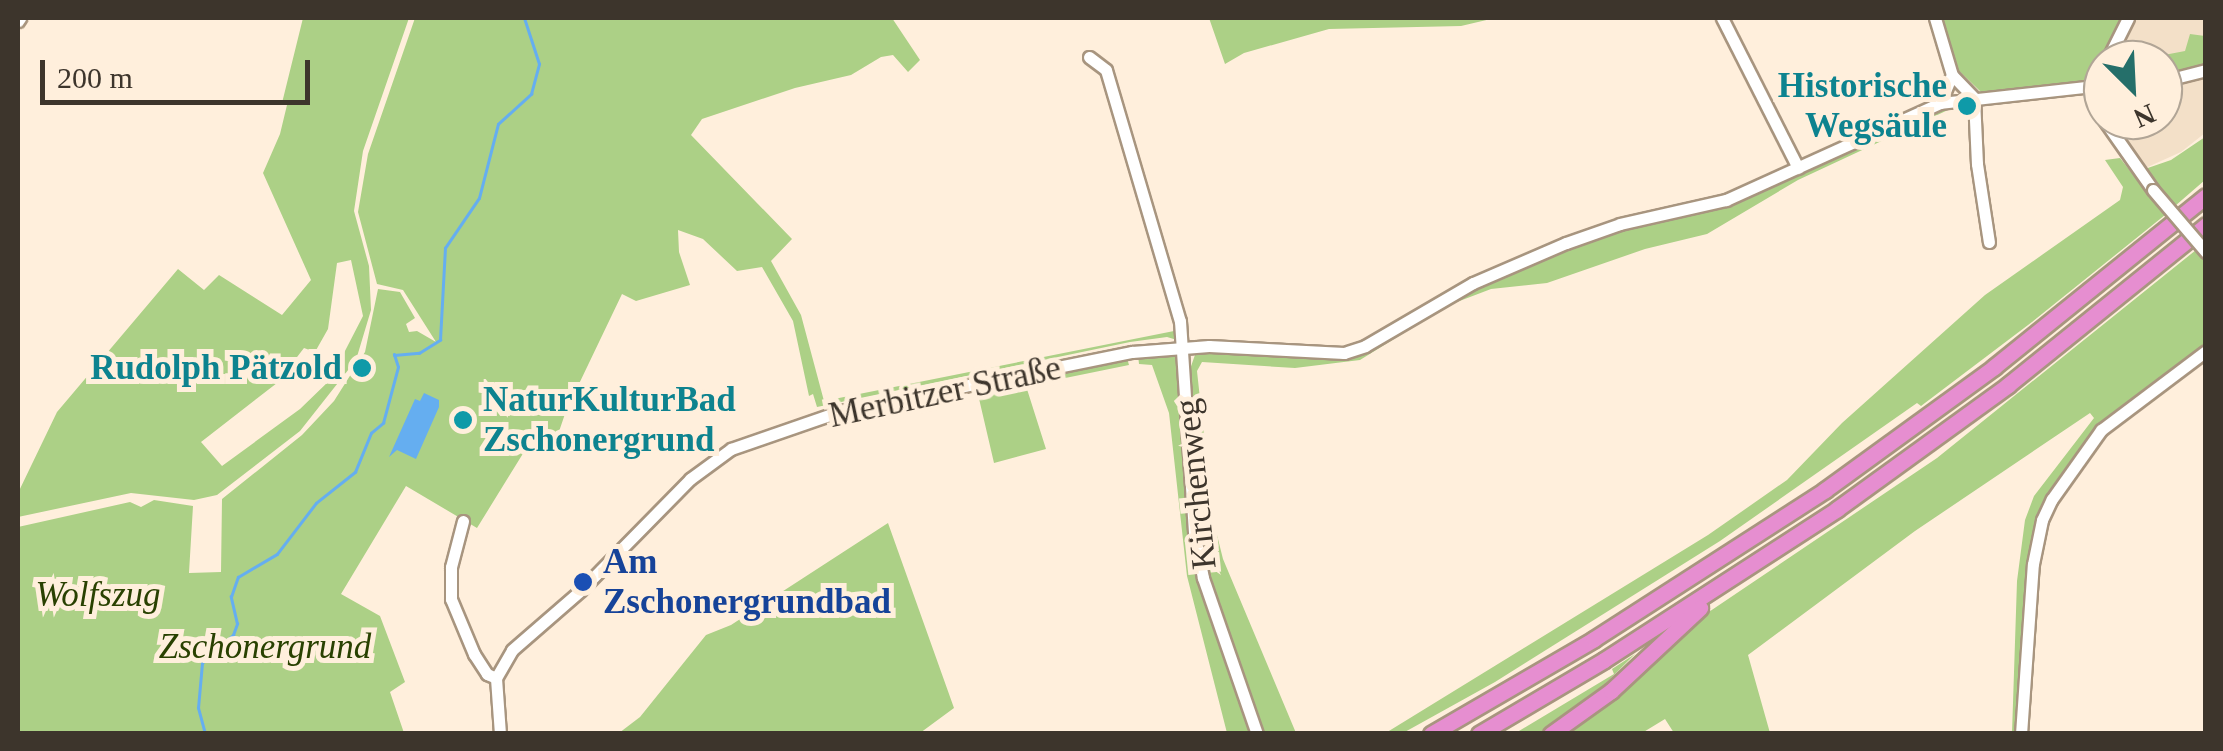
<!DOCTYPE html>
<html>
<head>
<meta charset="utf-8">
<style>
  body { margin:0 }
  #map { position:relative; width:2223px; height:751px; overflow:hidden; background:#ffefdc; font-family:"Times New Roman",serif }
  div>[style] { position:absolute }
  .built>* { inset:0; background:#f3e0c8 }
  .green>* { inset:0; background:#acd086 }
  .water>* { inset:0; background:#65aef0 }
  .stream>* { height:2.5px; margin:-1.25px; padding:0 1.25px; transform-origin:1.25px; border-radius:1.25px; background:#65aef0 }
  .roads { filter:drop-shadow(2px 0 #a8957f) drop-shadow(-2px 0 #a8957f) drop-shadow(0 2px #a8957f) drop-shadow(0 -2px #a8957f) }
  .minor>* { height:11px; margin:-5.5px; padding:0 5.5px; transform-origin:5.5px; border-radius:5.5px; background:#fff }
  .highway>* { height:15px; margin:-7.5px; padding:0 7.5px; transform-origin:7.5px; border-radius:7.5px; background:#e68ed0 }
  .bridges { filter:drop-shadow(2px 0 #a8957f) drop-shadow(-2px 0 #a8957f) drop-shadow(0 2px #a8957f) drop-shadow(0 -2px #a8957f) }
  .minor-bridge>* { height:11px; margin:-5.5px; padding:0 5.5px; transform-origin:5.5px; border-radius:5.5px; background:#fff }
  .dots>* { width:28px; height:28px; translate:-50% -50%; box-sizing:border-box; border:5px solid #ffefdc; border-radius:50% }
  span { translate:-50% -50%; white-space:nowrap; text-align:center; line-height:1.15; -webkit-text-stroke:10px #ffefdc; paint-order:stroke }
  .culture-label { font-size:35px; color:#0d838f; font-weight:700 }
  .right { translate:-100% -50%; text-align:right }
  .left { translate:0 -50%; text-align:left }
  .street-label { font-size:35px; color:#3d352c }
  .transit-label { font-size:35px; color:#164399; font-weight:700 }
  .park-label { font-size:35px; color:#294101; font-style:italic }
  .frame { position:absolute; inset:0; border:20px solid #3d352c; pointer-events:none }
  .north { position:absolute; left:2083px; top:40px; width:100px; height:100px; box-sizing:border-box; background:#ffefdc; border:2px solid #b1a596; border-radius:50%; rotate:156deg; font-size:28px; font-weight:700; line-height:40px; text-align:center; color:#3d352c }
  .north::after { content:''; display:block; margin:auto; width:35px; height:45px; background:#256f6a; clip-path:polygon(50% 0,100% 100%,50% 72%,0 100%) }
  .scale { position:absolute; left:40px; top:60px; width:270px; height:45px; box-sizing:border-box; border:5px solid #3d352c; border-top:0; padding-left:12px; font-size:30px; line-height:35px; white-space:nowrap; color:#3d352c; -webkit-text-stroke:8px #ffefdc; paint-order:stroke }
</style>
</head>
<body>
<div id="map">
  <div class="built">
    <div style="clip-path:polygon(2135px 18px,2205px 18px,2205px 133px,2181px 152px,2141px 170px,2109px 120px,2163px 120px,2163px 60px,2115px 60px)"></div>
  </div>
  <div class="green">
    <div style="clip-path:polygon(evenodd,303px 18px,409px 18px,363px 151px,354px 211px,369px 266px,371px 310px,356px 360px,300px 431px,217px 495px,194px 500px,131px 493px,18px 517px,18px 493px,57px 412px,178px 269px,204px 290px,219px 275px,282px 315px,311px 280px,263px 173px,280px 134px,287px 105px,282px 103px,303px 18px,351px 260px,363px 316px,330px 380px,300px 409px,222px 466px,201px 442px,277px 383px,304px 348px,315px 352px,328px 329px,337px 263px,351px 260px)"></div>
    <div style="clip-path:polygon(415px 18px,892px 18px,920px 60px,908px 72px,893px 55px,881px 57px,851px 75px,795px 88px,702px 119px,691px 135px,792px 239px,771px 261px,801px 315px,824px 401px,1174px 331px,1174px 317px,1179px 321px,1177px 340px,1167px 337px,1130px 342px,817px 407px,813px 394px,809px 396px,793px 321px,762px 267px,737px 271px,703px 239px,678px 230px,679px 252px,690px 285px,636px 301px,622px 294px,566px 411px,552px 452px,532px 439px,477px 528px,406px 486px,341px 594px,380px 616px,405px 682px,390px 692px,404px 733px,18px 734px,18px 527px,130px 502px,141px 507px,154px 500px,193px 506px,189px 573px,221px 572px,222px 499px,302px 435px,334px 401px,365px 352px,378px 289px,400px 292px,415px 318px,406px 324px,409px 332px,417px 331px,436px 342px,403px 290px,377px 284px,358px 212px,368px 154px)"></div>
    <div style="clip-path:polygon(1209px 18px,1495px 18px,1461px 26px,1329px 29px,1244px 53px,1225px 64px)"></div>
    <div style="clip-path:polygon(1939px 18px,2123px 18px,2089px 81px,1982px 93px,1953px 65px)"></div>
    <div style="clip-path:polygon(2190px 34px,2205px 36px,2205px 66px,2163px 77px,2163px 60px,2138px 60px,2185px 51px)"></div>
    <div style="clip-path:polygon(1963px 103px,1798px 180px,1707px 234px,1645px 249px,1547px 283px,1491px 289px,1449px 305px,1360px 360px,1295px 368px,1202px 362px,1197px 371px,1213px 519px,1223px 559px,1296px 733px,1262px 733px,1207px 571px,1211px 568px,1221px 575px,1215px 563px,1204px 557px,1199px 530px,1189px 372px,1196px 352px,1343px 357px,1392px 333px,1397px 335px,1468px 291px,1566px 248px,1623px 227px,1703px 211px,1944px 106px)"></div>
    <div style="clip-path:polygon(2205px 137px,2205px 180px,2175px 206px,2142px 170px,2171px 160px)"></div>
    <div style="clip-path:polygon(2120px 158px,2165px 215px,2032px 322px,1921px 406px,1917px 403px,1720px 541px,1495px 682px,1403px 733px,1384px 734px,1708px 535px,1787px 480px,1842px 423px,1985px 295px,2120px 200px,2123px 187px,2105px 160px)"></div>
    <div style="clip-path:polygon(2196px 250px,2205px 261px,2205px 348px,2099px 426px,2047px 500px,2020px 662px,2017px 733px,2012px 733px,2017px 581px,2025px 520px,2034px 496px,2094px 418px,2090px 413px,1915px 531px,1748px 655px,1770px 733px,1674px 733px,1665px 719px,1642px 733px,1563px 734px,1688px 626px,1937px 458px)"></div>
    <div style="clip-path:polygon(1173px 353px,1177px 356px,1190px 529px,1253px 733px,1227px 733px,1187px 576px,1169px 413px,1152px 365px,1139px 364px,1138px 355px)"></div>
    <div style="clip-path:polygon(1127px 358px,1129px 365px,1026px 386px,1046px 449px,994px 463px,977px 390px)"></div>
    <div style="clip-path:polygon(888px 523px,954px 708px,920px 733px,619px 733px,640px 717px,706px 635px,731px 625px)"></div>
    <div style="clip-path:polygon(1635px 654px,1596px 693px,1540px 733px,1514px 734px,1614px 674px,1612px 669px)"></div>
  </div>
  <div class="water">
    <div style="clip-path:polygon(424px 393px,439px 400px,439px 407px,416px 459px,397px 450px,389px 457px,415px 399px,420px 401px)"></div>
  </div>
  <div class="stream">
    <div style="left:205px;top:734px;width:27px;rotate:-105deg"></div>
    <div style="left:198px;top:708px;width:45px;rotate:-84.9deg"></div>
    <div style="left:202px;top:663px;width:42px;rotate:-42.1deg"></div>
    <div style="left:233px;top:635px;width:12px;rotate:-70deg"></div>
    <div style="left:237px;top:624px;width:28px;rotate:-103deg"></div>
    <div style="left:231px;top:597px;width:21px;rotate:-71deg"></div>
    <div style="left:238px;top:577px;width:45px;rotate:-30.5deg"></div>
    <div style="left:277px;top:554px;width:64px;rotate:-52.6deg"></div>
    <div style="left:316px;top:503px;width:50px;rotate:-38.5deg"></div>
    <div style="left:355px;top:472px;width:42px;rotate:-67.7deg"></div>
    <div style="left:371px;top:433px;width:16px;rotate:-40deg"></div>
    <div style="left:383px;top:423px;width:58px;rotate:-75deg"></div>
    <div style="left:398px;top:367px;width:13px;rotate:-108deg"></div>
    <div style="left:394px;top:355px;width:25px;rotate:-5deg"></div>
    <div style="left:419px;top:353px;width:25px;rotate:-32deg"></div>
    <div style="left:440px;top:340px;width:92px;rotate:-86.9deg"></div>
    <div style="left:445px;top:248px;width:60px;rotate:-55.8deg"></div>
    <div style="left:479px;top:198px;width:76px;rotate:-75.6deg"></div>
    <div style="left:498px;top:124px;width:45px;rotate:-42.3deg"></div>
    <div style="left:531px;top:94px;width:31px;rotate:-75deg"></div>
    <div style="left:539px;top:64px;width:48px;rotate:-108.1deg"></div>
  </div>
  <div class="roads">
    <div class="minor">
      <div style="left:1722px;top:18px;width:168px;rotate:63.1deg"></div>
      <div style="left:1935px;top:18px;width:59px;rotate:73.4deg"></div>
      <div style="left:1952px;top:75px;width:32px;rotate:46deg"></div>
      <div style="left:18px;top:21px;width:4px;rotate:-56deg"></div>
      <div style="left:1089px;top:57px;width:21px;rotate:37deg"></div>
      <div style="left:1106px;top:70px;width:262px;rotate:73.6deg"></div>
      <div style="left:1180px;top:321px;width:211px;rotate:86.2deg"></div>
      <div style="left:1194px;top:532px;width:47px;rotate:78.9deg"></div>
      <div style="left:1203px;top:578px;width:165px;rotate:70.9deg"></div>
      <div style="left:2107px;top:60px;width:47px;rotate:-63.4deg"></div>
      <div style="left:2103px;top:72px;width:26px;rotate:99deg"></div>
      <div style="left:2099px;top:98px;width:18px;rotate:77deg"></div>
      <div style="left:2163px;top:81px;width:44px;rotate:-14.3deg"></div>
      <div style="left:1974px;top:98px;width:66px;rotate:87.4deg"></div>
      <div style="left:1977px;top:164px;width:79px;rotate:81.3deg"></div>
      <div style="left:1940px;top:103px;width:30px;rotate:-67deg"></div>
      <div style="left:2104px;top:120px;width:85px;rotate:55deg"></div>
      <div style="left:463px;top:521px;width:48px;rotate:104.6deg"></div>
      <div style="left:451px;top:567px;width:32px;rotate:90deg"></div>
      <div style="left:451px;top:599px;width:60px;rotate:67.3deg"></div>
      <div style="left:474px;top:654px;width:24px;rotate:57deg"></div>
      <div style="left:487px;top:674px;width:10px;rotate:24deg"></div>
      <div style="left:500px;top:734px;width:56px;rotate:-94.1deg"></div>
      <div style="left:496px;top:678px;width:32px;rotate:-60deg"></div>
      <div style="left:512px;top:650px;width:91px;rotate:-41deg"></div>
      <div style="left:581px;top:590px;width:156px;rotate:-45.5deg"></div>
      <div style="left:690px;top:479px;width:51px;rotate:-36.2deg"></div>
      <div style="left:731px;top:449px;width:116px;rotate:-19.1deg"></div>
      <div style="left:841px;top:411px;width:297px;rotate:-11.5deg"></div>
      <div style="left:1132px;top:352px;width:77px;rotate:-4.5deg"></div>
      <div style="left:1209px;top:346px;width:135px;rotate:3deg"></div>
      <div style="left:1344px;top:353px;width:22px;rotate:-18deg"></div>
      <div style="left:1365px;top:346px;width:125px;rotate:-30.3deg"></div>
      <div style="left:1473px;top:283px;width:101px;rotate:-23.3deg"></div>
      <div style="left:1566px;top:243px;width:57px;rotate:-19.4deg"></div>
      <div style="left:1620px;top:224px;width:109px;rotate:-12.8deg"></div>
      <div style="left:1726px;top:200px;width:235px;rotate:-24.4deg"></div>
      <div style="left:1940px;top:103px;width:164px;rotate:-6.3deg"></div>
      <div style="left:2021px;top:734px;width:170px;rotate:-86deg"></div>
      <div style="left:2033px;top:564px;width:45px;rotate:-78.4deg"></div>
      <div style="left:2042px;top:520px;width:23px;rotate:-65deg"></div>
      <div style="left:2052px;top:499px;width:85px;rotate:-54.6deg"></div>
      <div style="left:2101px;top:430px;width:131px;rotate:-37deg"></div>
    </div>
    <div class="highway">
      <div style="left:1431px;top:734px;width:189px;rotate:-30.2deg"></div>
      <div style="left:1594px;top:639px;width:275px;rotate:-32.8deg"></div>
      <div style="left:1825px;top:490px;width:209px;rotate:-36deg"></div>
      <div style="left:1994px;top:367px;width:272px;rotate:-38.9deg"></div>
      <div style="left:1479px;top:734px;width:145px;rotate:-30.6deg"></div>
      <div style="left:1604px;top:660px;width:278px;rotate:-32.9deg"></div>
      <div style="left:1837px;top:509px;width:211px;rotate:-35.9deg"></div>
      <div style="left:2008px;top:385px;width:255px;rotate:-38.9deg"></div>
      <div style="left:1551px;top:734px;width:74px;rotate:-35.6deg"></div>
      <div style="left:1611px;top:691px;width:122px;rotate:-43deg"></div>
    </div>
  </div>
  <div class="bridges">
    <div class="minor-bridge">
      <div style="left:2153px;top:190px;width:82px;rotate:49.5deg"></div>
    </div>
  </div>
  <div class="dots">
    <div style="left:1967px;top:106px;background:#0f9aa8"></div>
    <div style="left:362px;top:368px;background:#0f9aa8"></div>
    <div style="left:463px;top:420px;background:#0f9aa8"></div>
    <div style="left:583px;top:582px;background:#1a4fb4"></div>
  </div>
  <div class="culture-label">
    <span class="right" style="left:1947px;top:106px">Historische<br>Wegsäule</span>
    <span class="right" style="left:342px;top:368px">Rudolph Pätzold</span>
    <span class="left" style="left:483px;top:420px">NaturKulturBad<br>Zschonergrund</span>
  </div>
  <div class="street-label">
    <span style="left:945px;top:392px;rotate:-12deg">Merbitzer Straße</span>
    <span style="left:1196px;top:484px;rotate:-96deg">Kirchenweg</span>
  </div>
  <div class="transit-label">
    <span class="left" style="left:603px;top:582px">Am<br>Zschonergrundbad</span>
  </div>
  <div class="park-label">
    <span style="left:98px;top:595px">Wolfszug</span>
    <span style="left:265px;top:647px">Zschonergrund</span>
  </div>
  <div class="frame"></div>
  <div class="north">N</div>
  <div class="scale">200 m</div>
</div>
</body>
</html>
